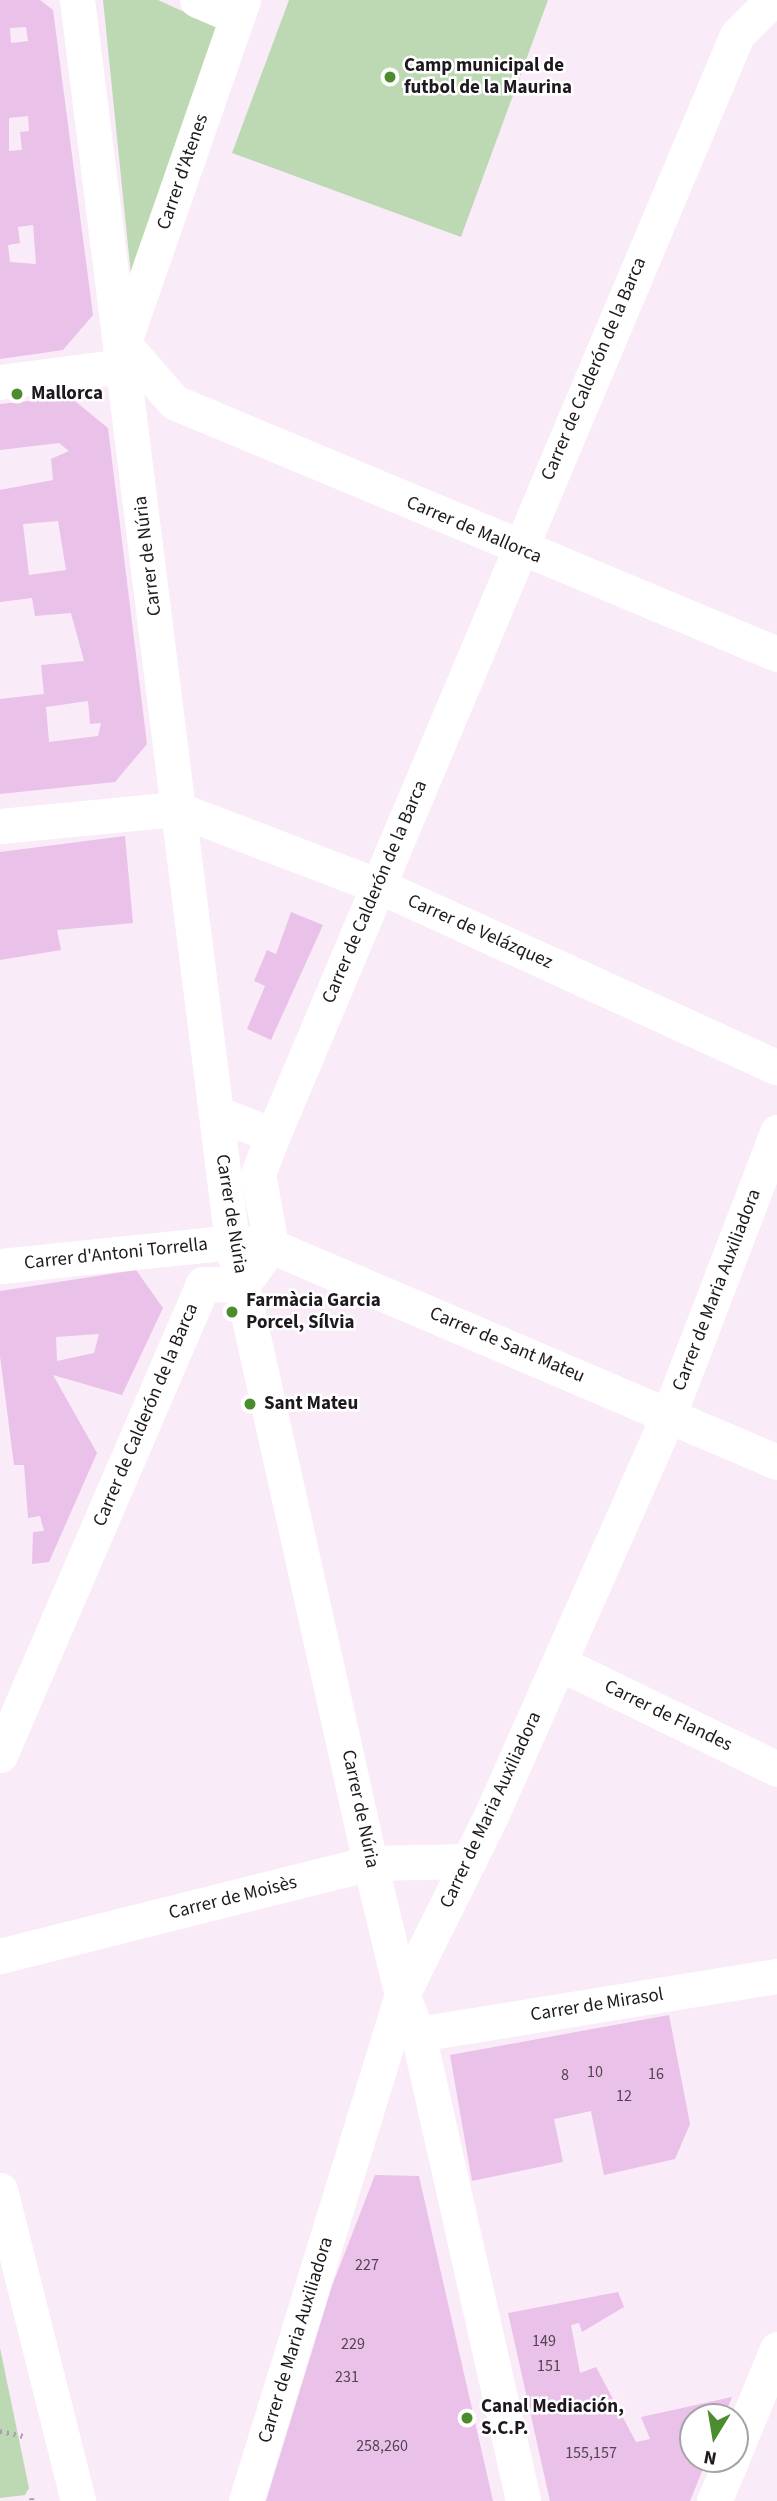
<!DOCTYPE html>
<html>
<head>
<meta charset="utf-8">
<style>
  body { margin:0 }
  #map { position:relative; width:777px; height:2501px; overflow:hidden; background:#faebf9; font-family:"Source Sans 3",sans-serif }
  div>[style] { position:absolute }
  .green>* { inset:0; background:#bdd9b3 }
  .building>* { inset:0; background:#eac1e8 }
  .path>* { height:4.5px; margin-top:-2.25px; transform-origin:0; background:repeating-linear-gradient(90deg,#aa9ea9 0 2px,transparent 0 7px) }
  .street>* { height:35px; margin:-17.5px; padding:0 17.5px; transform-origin:17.5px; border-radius:17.5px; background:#fff }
  .dots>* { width:19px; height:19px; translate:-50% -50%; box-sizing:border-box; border:4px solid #fff; border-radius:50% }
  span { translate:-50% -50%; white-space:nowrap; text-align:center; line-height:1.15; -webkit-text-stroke:5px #fff; paint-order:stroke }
  .number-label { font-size:16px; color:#514350 }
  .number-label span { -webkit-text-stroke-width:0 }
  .poi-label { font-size:19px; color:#1e191e; font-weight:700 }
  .left { translate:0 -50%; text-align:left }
  .street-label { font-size:19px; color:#1e191e }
  .north { position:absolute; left:679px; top:2403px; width:70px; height:70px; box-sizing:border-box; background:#fff; border:2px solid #a5a3a5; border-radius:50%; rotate:191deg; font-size:19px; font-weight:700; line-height:28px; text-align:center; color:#1e191e }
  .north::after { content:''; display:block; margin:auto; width:24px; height:32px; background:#4a8c2e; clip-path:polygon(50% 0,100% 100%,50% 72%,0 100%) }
</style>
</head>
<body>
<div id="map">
  <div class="green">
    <div style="clip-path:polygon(103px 0,158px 0,217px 27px,133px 295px)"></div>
    <div style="clip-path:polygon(289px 0,548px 0,461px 237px,232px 153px)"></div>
    <div style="clip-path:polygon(0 2348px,29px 2488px,25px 2495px,0 2498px)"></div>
  </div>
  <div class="building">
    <div style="clip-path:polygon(evenodd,0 0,40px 0,53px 10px,93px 315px,63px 350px,0 359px,0 0,26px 27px,28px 41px,11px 43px,10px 28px,26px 27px,0 0,28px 116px,29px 131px,20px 132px,22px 150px,9px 151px,9px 118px,28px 116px,0 0,33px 225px,36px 264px,10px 262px,8px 245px,20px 243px,18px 227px,33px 225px)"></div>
    <div style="clip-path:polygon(evenodd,70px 397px,108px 428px,147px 744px,115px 782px,0 794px,0 699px,44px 694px,41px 665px,84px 661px,71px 613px,35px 616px,32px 598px,0 602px,0 490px,53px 480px,51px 459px,69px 451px,59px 443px,0 450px,0 404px,70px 397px,58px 521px,66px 570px,29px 575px,23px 524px,58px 521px,70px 397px,88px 701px,90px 724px,101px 723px,98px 736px,49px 742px,46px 707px,88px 701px)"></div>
    <div style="clip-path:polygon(125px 836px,133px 923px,57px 930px,61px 950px,0 960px,0 852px)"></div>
    <div style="clip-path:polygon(291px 912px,323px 925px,271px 1040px,247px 1029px,265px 986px,254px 981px,267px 950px,276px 954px)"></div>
    <div style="clip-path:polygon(evenodd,136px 1270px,163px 1308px,122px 1395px,53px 1375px,97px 1453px,49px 1562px,32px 1564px,33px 1532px,44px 1531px,40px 1516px,28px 1518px,24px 1465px,14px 1465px,0 1356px,0 1291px,136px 1270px,99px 1334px,94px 1353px,57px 1361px,56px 1337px,99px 1334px)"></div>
    <div style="clip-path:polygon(669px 2015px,690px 2124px,675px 2159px,604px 2175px,591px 2111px,554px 2119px,563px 2162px,472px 2181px,450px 2055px)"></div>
    <div style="clip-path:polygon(375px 2175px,419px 2176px,493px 2501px,266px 2501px,332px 2286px)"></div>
    <div style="clip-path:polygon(618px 2292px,624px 2307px,582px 2332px,579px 2323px,571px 2325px,580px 2373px,596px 2367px,636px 2442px,650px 2439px,641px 2417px,732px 2397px,724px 2417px,693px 2417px,693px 2459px,707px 2459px,690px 2501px,550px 2501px,508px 2313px)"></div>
  </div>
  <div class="path">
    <div style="left:0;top:2431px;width:24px;rotate:12deg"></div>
    <div style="left:32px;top:2498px;width:3px;rotate:90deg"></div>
  </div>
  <div class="street">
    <div style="left:77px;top:0;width:1252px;rotate:82.89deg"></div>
    <div style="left:232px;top:1242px;width:636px;rotate:77.47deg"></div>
    <div style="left:370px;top:1863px;width:136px;rotate:76.4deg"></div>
    <div style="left:402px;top:1995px;width:42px;rotate:67.7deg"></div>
    <div style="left:418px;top:2034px;width:479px;rotate:77.3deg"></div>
    <div style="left:197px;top:0;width:43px;rotate:23deg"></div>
    <div style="left:127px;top:333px;width:353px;rotate:-70.8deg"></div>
    <div style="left:123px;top:343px;width:78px;rotate:49.2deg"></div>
    <div style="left:174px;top:402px;width:654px;rotate:22.68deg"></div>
    <div style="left:0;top:382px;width:125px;rotate:-7.4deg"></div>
    <div style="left:0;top:826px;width:178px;rotate:-5.5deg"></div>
    <div style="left:177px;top:809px;width:216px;rotate:20.9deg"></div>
    <div style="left:379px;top:886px;width:437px;rotate:24.5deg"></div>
    <div style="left:216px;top:1113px;width:61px;rotate:21.1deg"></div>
    <div style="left:0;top:1266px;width:233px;rotate:-5.9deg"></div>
    <div style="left:232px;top:1242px;width:39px;rotate:6deg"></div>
    <div style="left:271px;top:1246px;width:550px;rotate:23.12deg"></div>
    <div style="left:559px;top:1663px;width:242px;rotate:25.9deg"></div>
    <div style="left:0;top:1755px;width:513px;rotate:-66.68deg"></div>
    <div style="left:203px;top:1284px;width:39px;rotate:1deg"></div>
    <div style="left:242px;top:1285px;width:49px;rotate:-53.4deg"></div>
    <div style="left:271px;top:1246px;width:73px;rotate:-100.2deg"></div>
    <div style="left:258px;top:1174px;width:42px;rotate:-69deg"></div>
    <div style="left:273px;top:1135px;width:1194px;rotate:-67.13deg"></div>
    <div style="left:737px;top:35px;width:49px;rotate:-45deg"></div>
    <div style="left:0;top:1956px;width:382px;rotate:-14.1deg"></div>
    <div style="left:370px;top:1863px;width:99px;rotate:-1.2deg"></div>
    <div style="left:418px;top:2034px;width:364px;rotate:-9.2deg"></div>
    <div style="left:0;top:2190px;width:321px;rotate:75.9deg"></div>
    <div style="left:735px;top:2451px;width:110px;rotate:-67.6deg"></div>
    <div style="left:246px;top:2501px;width:530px;rotate:-72.87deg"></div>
    <div style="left:402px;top:1995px;width:198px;rotate:-63.6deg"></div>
    <div style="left:490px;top:1818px;width:442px;rotate:-66.1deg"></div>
    <div style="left:669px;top:1414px;width:302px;rotate:-69deg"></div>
    <div style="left:714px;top:2501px;width:46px;rotate:-66.8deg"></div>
  </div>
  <div class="dots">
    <div style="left:390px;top:77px;background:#4a8c2e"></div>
    <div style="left:17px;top:394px;background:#4a8c2e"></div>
    <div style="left:232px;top:1312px;background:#4a8c2e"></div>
    <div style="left:250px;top:1404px;background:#4a8c2e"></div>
    <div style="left:467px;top:2418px;background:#4a8c2e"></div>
  </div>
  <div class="number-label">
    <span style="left:595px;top:2072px">10</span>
    <span style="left:656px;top:2074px">16</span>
    <span style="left:565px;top:2075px">8</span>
    <span style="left:624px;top:2096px">12</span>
    <span style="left:367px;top:2265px">227</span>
    <span style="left:544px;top:2341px">149</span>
    <span style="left:353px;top:2344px">229</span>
    <span style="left:549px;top:2366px">151</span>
    <span style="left:347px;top:2377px">231</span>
    <span style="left:382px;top:2446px">258,260</span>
    <span style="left:591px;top:2453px">155,157</span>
  </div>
  <div class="poi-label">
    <span class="left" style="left:404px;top:77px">Camp municipal de<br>futbol de la Maurina</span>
    <span class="left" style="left:31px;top:394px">Mallorca</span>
    <span class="left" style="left:246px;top:1312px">Farmàcia Garcia<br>Porcel, Sílvia</span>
    <span class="left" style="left:264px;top:1404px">Sant Mateu</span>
    <span class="left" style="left:481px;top:2418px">Canal Mediación,<br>S.C.P.</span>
  </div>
  <div class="street-label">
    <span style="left:183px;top:172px;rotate:-71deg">Carrer d'Atenes</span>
    <span style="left:594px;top:369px;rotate:-67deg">Carrer de Calderón de la Barca</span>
    <span style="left:474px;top:530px;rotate:23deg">Carrer de Mallorca</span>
    <span style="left:148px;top:556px;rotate:-97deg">Carrer de Núria</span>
    <span style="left:375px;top:892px;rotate:-67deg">Carrer de Calderón de la Barca</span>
    <span style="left:480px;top:932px;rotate:24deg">Carrer de Velázquez</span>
    <span style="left:231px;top:1214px;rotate:81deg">Carrer de Núria</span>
    <span style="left:116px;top:1254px;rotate:-6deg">Carrer d'Antoni Torrella</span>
    <span style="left:717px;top:1290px;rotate:-69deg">Carrer de Maria Auxiliadora</span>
    <span style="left:507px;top:1345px;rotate:23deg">Carrer de Sant Mateu</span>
    <span style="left:146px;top:1415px;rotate:-67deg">Carrer de Calderón de la Barca</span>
    <span style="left:668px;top:1716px;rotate:26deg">Carrer de Flandes</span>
    <span style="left:360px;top:1809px;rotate:78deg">Carrer de Núria</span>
    <span style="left:491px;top:1810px;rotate:-65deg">Carrer de Maria Auxiliadora</span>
    <span style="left:233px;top:1898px;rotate:-14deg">Carrer de Moisès</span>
    <span style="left:597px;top:2005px;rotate:-9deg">Carrer de Mirasol</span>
    <span style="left:296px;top:2340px;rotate:-73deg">Carrer de Maria Auxiliadora</span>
  </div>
  <div class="north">N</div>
</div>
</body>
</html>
